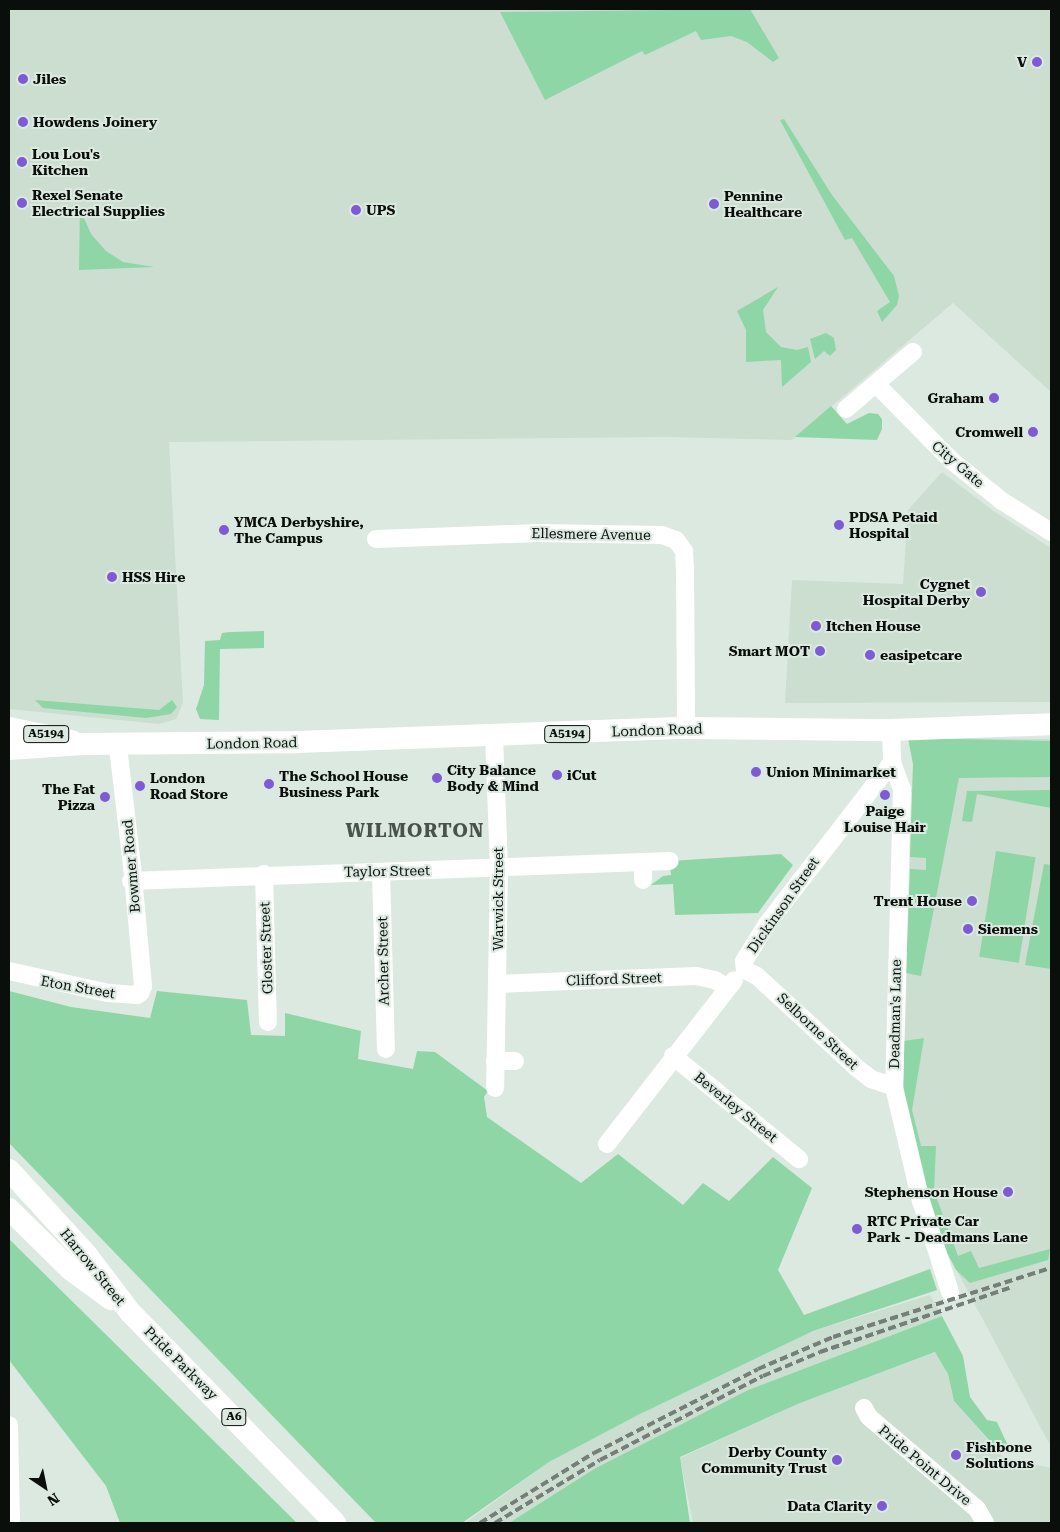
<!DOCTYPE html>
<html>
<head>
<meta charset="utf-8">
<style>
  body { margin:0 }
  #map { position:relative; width:1060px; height:1532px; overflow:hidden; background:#dce9e0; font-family:"Roboto Serif",serif }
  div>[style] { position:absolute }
  .built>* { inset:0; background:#cbded0 }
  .green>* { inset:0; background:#8ed6a5; transform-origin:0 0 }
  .minor>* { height:18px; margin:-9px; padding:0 9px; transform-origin:9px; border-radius:9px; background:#fff }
  .major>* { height:22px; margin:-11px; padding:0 11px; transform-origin:11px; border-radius:11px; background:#fff }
  .rail>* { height:4px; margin-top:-2px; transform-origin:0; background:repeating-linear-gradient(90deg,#757e78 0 8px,transparent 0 12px) }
  .dots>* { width:14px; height:14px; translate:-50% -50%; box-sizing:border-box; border:2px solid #dce9e0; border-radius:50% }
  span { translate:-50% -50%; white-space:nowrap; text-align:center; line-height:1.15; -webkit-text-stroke:4px #dce9e0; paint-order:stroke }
  .shield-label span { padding:1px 4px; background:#dce9e0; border:1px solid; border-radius:4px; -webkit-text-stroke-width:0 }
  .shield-label { font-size:12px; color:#0b0f0c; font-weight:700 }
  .poi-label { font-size:14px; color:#0b0f0c; font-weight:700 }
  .right { translate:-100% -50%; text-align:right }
  .left { translate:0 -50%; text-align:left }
  .street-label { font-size:14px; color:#0b0f0c }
  .district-label { font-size:19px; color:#49534c; font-weight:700; letter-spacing:1px }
  .frame { position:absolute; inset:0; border:10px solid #0b0f0c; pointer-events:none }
  .north { position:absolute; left:20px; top:1462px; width:50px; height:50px; -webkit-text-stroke:4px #dce9e0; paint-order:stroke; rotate:146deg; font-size:14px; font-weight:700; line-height:20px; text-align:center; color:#0b0f0c }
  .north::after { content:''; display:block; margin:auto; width:18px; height:22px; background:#0b0f0c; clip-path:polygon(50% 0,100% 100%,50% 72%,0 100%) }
</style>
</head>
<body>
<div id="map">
  <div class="built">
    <div style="clip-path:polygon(9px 9px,1051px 9px,1051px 392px,953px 303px,792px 440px,667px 437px,169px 442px,183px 703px,176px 719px,159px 724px,9px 709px)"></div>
    <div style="clip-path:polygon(942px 472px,995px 512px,1051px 548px,1051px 702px,785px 703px,792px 580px,903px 584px,908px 510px)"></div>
    <div style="clip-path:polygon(908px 738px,1051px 739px,1051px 1447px,941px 1241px,903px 1101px,913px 764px)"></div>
    <div style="clip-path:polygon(930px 1295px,942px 1316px,748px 1390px,594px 1469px,509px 1523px,465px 1523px,549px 1462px,638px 1415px,813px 1331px)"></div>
    <div style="clip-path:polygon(936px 1352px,948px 1374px,954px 1401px,1004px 1458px,1051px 1468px,1051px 1523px,693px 1523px,680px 1458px,800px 1403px)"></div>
  </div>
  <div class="green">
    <div style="clip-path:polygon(750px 9px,779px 58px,773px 62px,747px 42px,731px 36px,701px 40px,696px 31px,645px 55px,642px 51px,545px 100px,500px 12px)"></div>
    <div style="clip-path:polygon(784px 119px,832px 195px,894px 276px,899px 296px,897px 305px,882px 322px,877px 311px,890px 302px,852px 238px,845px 240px,780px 120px)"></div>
    <div style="clip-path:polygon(80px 209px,91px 234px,106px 251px,123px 262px,154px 267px,79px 270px)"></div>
    <div style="clip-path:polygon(778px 287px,763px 310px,766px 332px,781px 347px,797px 350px,808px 347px,811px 362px,782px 387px,781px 360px,746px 362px,746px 330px,737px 311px)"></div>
    <div style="clip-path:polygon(826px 333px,834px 338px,836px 350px,830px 356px,824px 351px,815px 359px,810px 339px)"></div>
    <div style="clip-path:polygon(831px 406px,847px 424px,869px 413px,878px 414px,882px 419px,882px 429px,877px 440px,795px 437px)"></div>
    <div style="clip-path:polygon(264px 631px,264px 648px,220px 649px,219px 720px,200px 719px,196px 709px,204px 685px,205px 641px,220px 640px,222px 633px,230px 632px)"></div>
    <div style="clip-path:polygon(35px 700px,159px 710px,172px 700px,177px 707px,171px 714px,146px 718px,43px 708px)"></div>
    <div style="clip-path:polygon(908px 738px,1051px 741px,1051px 777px,959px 778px,921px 976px,906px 973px,910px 869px,926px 870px,926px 858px,910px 857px,913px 764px)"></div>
    <div style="clip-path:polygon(1051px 790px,1051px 808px,977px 794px,972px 822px,962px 821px,967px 791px)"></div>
    <div style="left:996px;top:851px;width:40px;height:107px;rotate:9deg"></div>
    <div style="clip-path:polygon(781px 854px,793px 865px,758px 913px,675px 915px,673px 884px,651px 885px,663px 876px,671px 875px,670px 861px)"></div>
    <div style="clip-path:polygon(1044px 864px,1051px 865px,1051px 969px,1025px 965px)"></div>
    <div style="clip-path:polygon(9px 991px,71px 1007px,150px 1018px,157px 991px,247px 1000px,251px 1035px,285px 1036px,285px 1013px,361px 1031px,358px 1059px,413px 1069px,417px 1051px,435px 1052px,488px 1091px,484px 1097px,487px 1117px,581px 1183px,618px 1154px,683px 1205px,703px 1183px,729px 1201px,773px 1157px,812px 1188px,778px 1270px,804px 1315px,930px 1269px,937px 1290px,813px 1331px,638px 1415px,549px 1462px,462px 1523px,376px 1523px,9px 1143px)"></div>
    <div style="clip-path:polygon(924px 1038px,912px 1110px,921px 1146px,936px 1146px,934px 1191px,958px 1256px,971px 1251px,979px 1268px,1050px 1249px,1048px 1260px,970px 1283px,956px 1270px,941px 1241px,903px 1101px,904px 1041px)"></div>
    <div style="clip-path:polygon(9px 1239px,297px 1523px,120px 1523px,106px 1486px,9px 1360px)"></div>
    <div style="clip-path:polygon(942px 1316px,963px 1356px,970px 1397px,987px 1420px,997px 1422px,1008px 1446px,998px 1450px,954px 1401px,948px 1374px,935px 1352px,800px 1403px,680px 1457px,690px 1523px,509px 1523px,594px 1469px,748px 1390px)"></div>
  </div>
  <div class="minor">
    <div style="left:876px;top:384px;width:108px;rotate:45.4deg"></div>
    <div style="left:952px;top:461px;width:64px;rotate:38.7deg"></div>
    <div style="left:1002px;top:501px;width:58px;rotate:32.3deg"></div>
    <div style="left:846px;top:409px;width:88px;rotate:-40.4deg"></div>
    <div style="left:376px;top:539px;width:161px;rotate:-2.1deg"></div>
    <div style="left:537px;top:533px;width:125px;rotate:0.9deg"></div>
    <div style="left:662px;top:535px;width:15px;rotate:20deg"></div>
    <div style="left:676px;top:540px;width:14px;rotate:54deg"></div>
    <div style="left:684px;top:551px;width:17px;rotate:87deg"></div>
    <div style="left:685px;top:568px;width:160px;rotate:89.6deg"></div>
    <div style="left:891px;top:730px;width:32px;rotate:88deg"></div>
    <div style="left:892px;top:762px;width:29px;rotate:70deg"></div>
    <div style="left:902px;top:789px;width:298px;rotate:91.5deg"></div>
    <div style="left:894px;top:1087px;width:117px;rotate:76.7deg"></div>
    <div style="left:921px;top:1201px;width:96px;rotate:72.3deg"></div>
    <div style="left:494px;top:736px;width:131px;rotate:87.8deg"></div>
    <div style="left:499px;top:867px;width:221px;rotate:91deg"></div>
    <div style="left:643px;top:862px;width:18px;rotate:90deg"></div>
    <div style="left:381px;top:873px;width:176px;rotate:88.4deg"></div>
    <div style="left:264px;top:874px;width:148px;rotate:88.5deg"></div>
    <div style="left:131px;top:881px;width:539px;rotate:-2.13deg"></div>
    <div style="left:745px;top:970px;width:9px;rotate:-96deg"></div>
    <div style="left:744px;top:961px;width:44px;rotate:-58.1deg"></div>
    <div style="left:767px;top:924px;width:205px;rotate:-52.3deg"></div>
    <div style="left:745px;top:970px;width:13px;rotate:27deg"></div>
    <div style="left:757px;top:976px;width:136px;rotate:42.6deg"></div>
    <div style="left:857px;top:1068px;width:18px;rotate:38deg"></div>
    <div style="left:871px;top:1079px;width:24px;rotate:19deg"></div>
    <div style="left:9px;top:971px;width:101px;rotate:12.5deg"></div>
    <div style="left:108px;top:993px;width:29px;rotate:4deg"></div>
    <div style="left:137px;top:995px;width:4px;rotate:-34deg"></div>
    <div style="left:140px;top:993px;width:8px;rotate:-67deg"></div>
    <div style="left:143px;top:986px;width:121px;rotate:-95.2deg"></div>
    <div style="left:132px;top:866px;width:121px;rotate:-96.7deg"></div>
    <div style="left:498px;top:984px;width:198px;rotate:-2.3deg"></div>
    <div style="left:696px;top:976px;width:19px;rotate:12deg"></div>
    <div style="left:715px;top:980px;width:14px;rotate:34deg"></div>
    <div style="left:673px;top:1056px;width:163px;rotate:39.3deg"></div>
    <div style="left:495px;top:1061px;width:20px"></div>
    <div style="left:607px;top:1144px;width:207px;rotate:-52.2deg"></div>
    <div style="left:864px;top:1408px;width:10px;rotate:61deg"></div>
    <div style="left:869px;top:1417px;width:142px;rotate:40.4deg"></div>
    <div style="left:977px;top:1509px;width:16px;rotate:60deg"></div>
    <div style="left:9px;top:1425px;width:98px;rotate:88.8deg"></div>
  </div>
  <div class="major">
    <div style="left:9px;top:728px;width:64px;rotate:11.7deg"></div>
    <div style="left:9px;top:749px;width:74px;rotate:-3.9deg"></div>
    <div style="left:83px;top:744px;width:214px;rotate:-0.5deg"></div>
    <div style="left:297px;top:742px;width:389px;rotate:-2.1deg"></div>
    <div style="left:686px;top:728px;width:205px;rotate:0.6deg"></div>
    <div style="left:891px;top:730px;width:160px;rotate:-2.1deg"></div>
    <div style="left:9px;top:1170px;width:114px;rotate:47.5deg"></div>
    <div style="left:86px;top:1254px;width:73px;rotate:52.8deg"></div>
    <div style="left:130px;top:1312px;width:294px;rotate:45.8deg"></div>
    <div style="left:9px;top:1209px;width:86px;rotate:44.5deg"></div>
    <div style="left:70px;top:1269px;width:51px;rotate:36.2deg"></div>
  </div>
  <div class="rail">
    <div style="left:480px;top:1523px;width:134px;rotate:-31.6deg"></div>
    <div style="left:594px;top:1453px;width:184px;rotate:-27.1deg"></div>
    <div style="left:758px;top:1369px;width:82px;rotate:-23.1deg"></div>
    <div style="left:833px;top:1337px;width:229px;rotate:-17.6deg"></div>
    <div style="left:495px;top:1523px;width:122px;rotate:-31deg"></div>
    <div style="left:600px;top:1460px;width:183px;rotate:-27.3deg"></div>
    <div style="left:763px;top:1376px;width:62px;rotate:-22.8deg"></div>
    <div style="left:820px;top:1352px;width:200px;rotate:-18.7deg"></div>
  </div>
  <div class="dots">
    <div style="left:1037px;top:62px;background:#7e5bd5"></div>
    <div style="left:23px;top:79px;background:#7e5bd5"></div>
    <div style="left:23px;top:122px;background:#7e5bd5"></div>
    <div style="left:22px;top:162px;background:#7e5bd5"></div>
    <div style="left:22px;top:203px;background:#7e5bd5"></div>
    <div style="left:714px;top:204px;background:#7e5bd5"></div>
    <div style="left:356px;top:210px;background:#7e5bd5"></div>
    <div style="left:994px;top:398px;background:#7e5bd5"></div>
    <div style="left:1033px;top:432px;background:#7e5bd5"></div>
    <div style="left:839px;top:525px;background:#7e5bd5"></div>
    <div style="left:224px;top:530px;background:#7e5bd5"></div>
    <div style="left:112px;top:577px;background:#7e5bd5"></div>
    <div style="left:981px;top:592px;background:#7e5bd5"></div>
    <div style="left:816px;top:626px;background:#7e5bd5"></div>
    <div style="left:820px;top:651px;background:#7e5bd5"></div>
    <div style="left:870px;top:655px;background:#7e5bd5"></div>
    <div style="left:756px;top:772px;background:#7e5bd5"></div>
    <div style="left:557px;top:775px;background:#7e5bd5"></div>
    <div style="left:437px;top:778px;background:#7e5bd5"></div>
    <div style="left:269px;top:784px;background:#7e5bd5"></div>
    <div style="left:140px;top:786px;background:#7e5bd5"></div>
    <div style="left:885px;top:795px;background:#7e5bd5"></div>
    <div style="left:105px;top:797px;background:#7e5bd5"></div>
    <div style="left:972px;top:901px;background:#7e5bd5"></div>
    <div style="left:968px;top:929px;background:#7e5bd5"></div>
    <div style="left:1008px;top:1192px;background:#7e5bd5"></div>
    <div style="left:857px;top:1229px;background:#7e5bd5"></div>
    <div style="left:956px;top:1455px;background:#7e5bd5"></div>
    <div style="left:837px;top:1460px;background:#7e5bd5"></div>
    <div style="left:882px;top:1506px;background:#7e5bd5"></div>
  </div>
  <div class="shield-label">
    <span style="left:46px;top:734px">A5194</span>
    <span style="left:567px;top:734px">A5194</span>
    <span style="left:234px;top:1417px">A6</span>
  </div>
  <div class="poi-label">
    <span class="right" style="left:1027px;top:62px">V</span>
    <span class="left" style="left:33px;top:79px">Jiles</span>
    <span class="left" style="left:33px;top:122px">Howdens Joinery</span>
    <span class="left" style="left:32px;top:162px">Lou Lou's<br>Kitchen</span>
    <span class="left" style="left:32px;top:203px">Rexel Senate<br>Electrical Supplies</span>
    <span class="left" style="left:724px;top:204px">Pennine<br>Healthcare</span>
    <span class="left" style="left:366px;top:210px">UPS</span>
    <span class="right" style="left:984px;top:398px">Graham</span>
    <span class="right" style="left:1023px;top:432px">Cromwell</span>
    <span class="left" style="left:849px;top:525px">PDSA Petaid<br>Hospital</span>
    <span class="left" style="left:234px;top:530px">YMCA Derbyshire,<br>The Campus</span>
    <span class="left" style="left:122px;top:577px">HSS Hire</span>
    <span class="right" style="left:970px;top:592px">Cygnet<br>Hospital Derby</span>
    <span class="left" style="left:826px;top:626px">Itchen House</span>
    <span class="right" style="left:810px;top:651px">Smart MOT</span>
    <span class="left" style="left:880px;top:655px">easipetcare</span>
    <span class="left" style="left:447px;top:778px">City Balance<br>Body &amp; Mind</span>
    <span class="left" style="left:766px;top:772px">Union Minimarket</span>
    <span class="left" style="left:567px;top:775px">iCut</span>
    <span class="left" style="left:279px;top:784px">The School House<br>Business Park</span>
    <span class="left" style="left:150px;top:786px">London<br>Road Store</span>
    <span class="right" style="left:95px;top:797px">The Fat<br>Pizza</span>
    <span style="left:885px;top:819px">Paige<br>Louise Hair</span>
    <span class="right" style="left:962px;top:901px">Trent House</span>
    <span class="left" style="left:978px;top:929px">Siemens</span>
    <span class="right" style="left:998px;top:1192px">Stephenson House</span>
    <span class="left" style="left:867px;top:1229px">RTC Private Car<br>Park - Deadmans Lane</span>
    <span class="left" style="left:966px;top:1455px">Fishbone<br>Solutions</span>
    <span class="right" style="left:827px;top:1460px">Derby County<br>Community Trust</span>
    <span class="right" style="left:872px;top:1506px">Data Clarity</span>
  </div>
  <div class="street-label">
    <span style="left:958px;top:464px;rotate:40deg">City Gate</span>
    <span style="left:591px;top:534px;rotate:1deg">Ellesmere Avenue</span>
    <span style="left:657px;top:730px;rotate:-2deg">London Road</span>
    <span style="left:252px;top:743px;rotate:-1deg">London Road</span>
    <span style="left:131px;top:866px;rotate:-95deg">Bowmer Road</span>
    <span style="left:387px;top:871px;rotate:-1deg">Taylor Street</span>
    <span style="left:498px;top:899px;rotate:-90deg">Warwick Street</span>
    <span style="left:783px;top:905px;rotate:-55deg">Dickinson Street</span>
    <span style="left:266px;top:948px;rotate:-92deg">Gloster Street</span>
    <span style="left:383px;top:961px;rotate:-91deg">Archer Street</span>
    <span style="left:614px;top:979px;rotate:-2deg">Clifford Street</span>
    <span style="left:78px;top:987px;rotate:10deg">Eton Street</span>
    <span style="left:895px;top:1014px;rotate:-89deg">Deadman's Lane</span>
    <span style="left:818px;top:1031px;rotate:43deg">Selborne Street</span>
    <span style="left:736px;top:1107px;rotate:39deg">Beverley Street</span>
    <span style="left:93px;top:1267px;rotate:51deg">Harrow Street</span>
    <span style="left:181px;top:1363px;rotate:45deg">Pride Parkway</span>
    <span style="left:925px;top:1465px;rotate:40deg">Pride Point Drive</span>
  </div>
  <div class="district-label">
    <span style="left:415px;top:831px">WILMORTON</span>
  </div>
  <div class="frame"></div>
  <div class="north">N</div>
</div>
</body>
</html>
